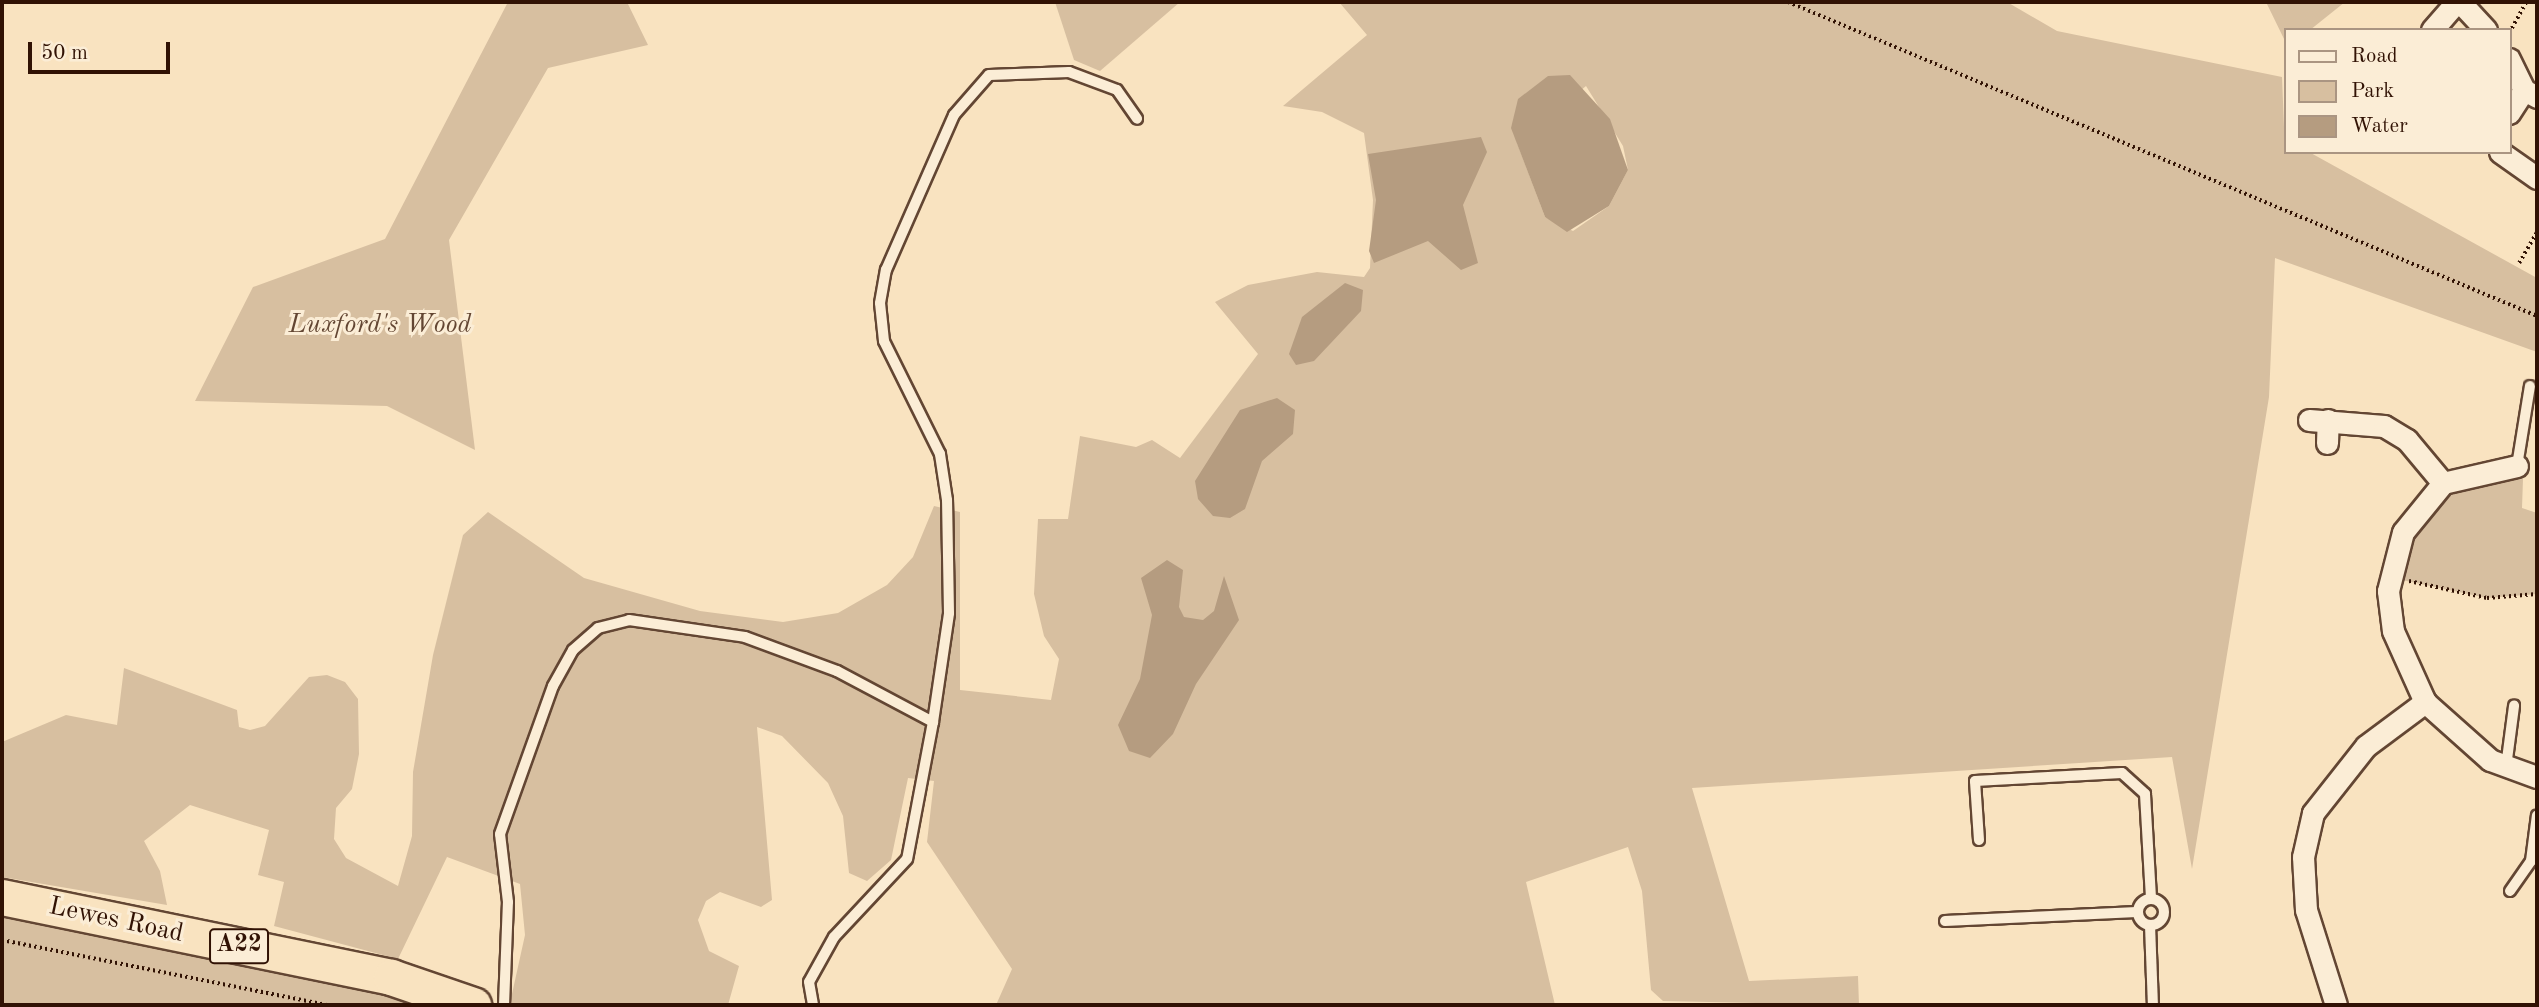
<!DOCTYPE html>
<html>
<head>
<meta charset="utf-8">
<style>
  body { margin:0 }
  #map { position:relative; width:2539px; height:1007px; overflow:hidden; background:#f9e3c0; font-family:"Old Standard TT",serif }
  div>[style] { position:absolute }
  .green>* { inset:0; background:#d7bfa0 }
  .water>* { inset:0; background:#b59c80 }
  .path>* { height:3.5px; margin-top:-1.75px; transform-origin:0; background:repeating-linear-gradient(90deg,#311204 0 2px,transparent 0 5.5px) }
  .roads { filter:drop-shadow(2px 0 #634633) drop-shadow(-2px 0 #634633) drop-shadow(0 2px #634633) drop-shadow(0 -2px #634633) }
  .service>* { height:10px; margin:-5px; padding:0 5px; transform-origin:5px; border-radius:5px; background:#fbedd6 }
  .service>.ring { margin:-5px; padding:0; box-sizing:content-box; background:none; border:10px solid #fbedd6; border-radius:50% }
  .minor>* { height:21px; margin:-10.5px; padding:0 10.5px; transform-origin:10.5px; border-radius:10.5px; background:#fbedd6 }
  .trunk>* { height:35px; margin:-17.5px; padding:0 17.5px; transform-origin:17.5px; border-radius:17.5px; background:#f9e3c0 }
  span { translate:-50% -50%; white-space:nowrap; text-align:center; line-height:1.15; -webkit-text-stroke:6px #fbedd6; paint-order:stroke }
  .shield-label span { padding:2px 5px; background:#fbedd6; border:2px solid; border-radius:5px; -webkit-text-stroke-width:0 }
  .shield-label { font-size:24px; color:#311204; font-weight:700 }
  .park-label { font-size:26px; color:#634633; font-style:italic }
  .street-label { font-size:26px; color:#311204 }
  .frame { position:absolute; inset:0; border:4px solid #311204; pointer-events:none }
  .legend { position:absolute; left:2284px; top:28px; width:228px; height:126px; box-sizing:border-box; background:#fbedd6; border:2px solid #aa9582; margin:0; padding:9px 12px; list-style:none; font-size:21px; color:#311204 }
  .legend li { display:flex; align-items:center; gap:14px; height:35px }
  .legend b { width:35px; border:2px solid #aa9582 }
  .scale { position:absolute; left:28px; top:42px; width:142px; height:32px; box-sizing:border-box; border:4px solid #311204; border-top:0; padding-left:9px; font-size:21px; line-height:24px; white-space:nowrap; color:#311204; -webkit-text-stroke:5px #fbedd6; paint-order:stroke }
</style>
</head>
<body>
<div id="map">
  <div class="green">
    <div style="clip-path:polygon(508px 2px,627px 2px,648px 45px,548px 68px,449px 240px,475px 450px,387px 406px,195px 401px,253px 287px,385px 239px)"></div>
    <div style="clip-path:polygon(1055px 2px,1180px 2px,1100px 71px,1074px 60px)"></div>
    <div style="clip-path:polygon(evenodd,1339px 2px,2007px 2px,2057px 31px,2282px 77px,2285px 152px,2309px 152px,2537px 278px,2537px 352px,2275px 258px,2269px 397px,2192px 869px,2172px 757px,1692px 788px,1749px 981px,1858px 976px,1859px 1005px,1663px 1001px,1651px 990px,1642px 891px,1628px 847px,1526px 882px,1555px 1005px,996px 1005px,1012px 969px,927px 842px,934px 781px,908px 778px,891px 860px,867px 881px,849px 873px,843px 816px,828px 783px,782px 736px,757px 727px,772px 900px,761px 907px,720px 892px,706px 901px,698px 920px,709px 951px,739px 966px,728px 1005px,510px 1003px,525px 935px,520px 884px,447px 857px,398px 959px,274px 926px,284px 882px,258px 875px,269px 830px,190px 805px,144px 841px,160px 871px,167px 905px,2px 877px,2px 742px,66px 715px,117px 725px,124px 668px,237px 710px,239px 727px,250px 730px,265px 726px,309px 677px,327px 675px,345px 682px,358px 699px,359px 754px,352px 789px,336px 808px,334px 839px,346px 858px,398px 886px,412px 836px,413px 772px,433px 655px,463px 535px,488px 512px,584px 578px,700px 611px,783px 622px,838px 613px,887px 585px,913px 557px,934px 506px,960px 512px,960px 690px,1051px 700px,1059px 659px,1044px 636px,1034px 594px,1038px 519px,1068px 519px,1080px 436px,1136px 447px,1152px 440px,1180px 458px,1258px 354px,1215px 302px,1248px 285px,1317px 272px,1364px 277px,1370px 268px,1373px 200px,1364px 133px,1322px 112px,1283px 106px,1367px 35px,1339px 2px,1586px 86px,1623px 146px,1628px 170px,1609px 206px,1573px 231px,1545px 217px,1517px 143px,1586px 86px)"></div>
    <div style="clip-path:polygon(2266px 2px,2345px 2px,2310px 30px,2285px 30px,2285px 41px)"></div>
    <div style="clip-path:polygon(2523px 479px,2522px 508px,2537px 513px,2537px 594px,2487px 598px,2402px 580px,2413px 538px,2450px 496px,2474px 485px)"></div>
    <div style="clip-path:polygon(2px 916px,388px 991px,427px 1005px,2px 1005px)"></div>
  </div>
  <div class="water">
    <div style="clip-path:polygon(1570px 75px,1610px 119px,1628px 170px,1609px 206px,1567px 232px,1545px 217px,1511px 128px,1518px 99px,1548px 76px)"></div>
    <div style="clip-path:polygon(1481px 137px,1487px 152px,1463px 205px,1478px 263px,1461px 270px,1428px 241px,1374px 263px,1369px 251px,1376px 200px,1368px 154px)"></div>
    <div style="clip-path:polygon(1345px 283px,1363px 290px,1361px 311px,1314px 361px,1296px 365px,1289px 354px,1302px 317px)"></div>
    <div style="clip-path:polygon(1277px 398px,1295px 410px,1293px 434px,1262px 461px,1245px 509px,1230px 518px,1213px 516px,1198px 499px,1195px 481px,1240px 410px)"></div>
    <div style="clip-path:polygon(1167px 560px,1183px 570px,1179px 607px,1184px 617px,1203px 620px,1214px 611px,1224px 576px,1239px 620px,1196px 684px,1173px 734px,1150px 758px,1129px 751px,1118px 725px,1140px 679px,1152px 615px,1141px 578px)"></div>
  </div>
  <div class="path">
    <div style="left:1788px;top:2px;width:812px;rotate:22.74deg"></div>
    <div style="left:2509px;top:33px;width:35px;rotate:-61deg"></div>
    <div style="left:2519px;top:263px;width:36px;rotate:-60deg"></div>
    <div style="left:2409px;top:581px;width:80px;rotate:12.3deg"></div>
    <div style="left:2487px;top:598px;width:50px;rotate:-4.6deg"></div>
    <div style="left:2px;top:940px;width:331px;rotate:11.3deg"></div>
  </div>
  <div class="roads">
    <div class="service">
      <div style="left:2517px;top:466px;width:81px;rotate:-80.8deg"></div>
      <div style="left:933px;top:722px;width:110px;rotate:-81.6deg"></div>
      <div style="left:949px;top:613px;width:113px;rotate:-91deg"></div>
      <div style="left:947px;top:500px;width:47px;rotate:-98.7deg"></div>
      <div style="left:940px;top:454px;width:126px;rotate:-116.4deg"></div>
      <div style="left:884px;top:341px;width:38px;rotate:-96deg"></div>
      <div style="left:880px;top:303px;width:34px;rotate:-80deg"></div>
      <div style="left:886px;top:270px;width:169px;rotate:-66.3deg"></div>
      <div style="left:954px;top:115px;width:53px;rotate:-48.8deg"></div>
      <div style="left:989px;top:75px;width:80px;rotate:-2.1deg"></div>
      <div style="left:1069px;top:72px;width:51px;rotate:20.6deg"></div>
      <div style="left:1117px;top:90px;width:35px;rotate:55deg"></div>
      <div style="left:2506px;top:767px;width:62px;rotate:-82.5deg"></div>
      <div style="left:1979px;top:840px;width:59px;rotate:-93.9deg"></div>
      <div style="left:1975px;top:781px;width:147px;rotate:-3.1deg"></div>
      <div style="left:2122px;top:773px;width:31px;rotate:42deg"></div>
      <div style="left:2145px;top:794px;width:104px;rotate:86.7deg"></div>
      <div style="left:2510px;top:891px;width:37px;rotate:-55deg"></div>
      <div style="left:2531px;top:861px;width:46px;rotate:-82.6deg"></div>
      <div class="ring" style="left:2138px;top:899px;width:16px;height:16px"></div>
      <div style="left:1945px;top:921px;width:192px;rotate:-2.7deg"></div>
      <div style="left:2150px;top:925px;width:80px;rotate:87.9deg"></div>
      <div style="left:504px;top:1005px;width:103px;rotate:-87.8deg"></div>
      <div style="left:508px;top:902px;width:68px;rotate:-96.7deg"></div>
      <div style="left:500px;top:834px;width:157px;rotate:-70.3deg"></div>
      <div style="left:553px;top:686px;width:41px;rotate:-60.9deg"></div>
      <div style="left:573px;top:650px;width:33px;rotate:-41deg"></div>
      <div style="left:598px;top:628px;width:32px;rotate:-14deg"></div>
      <div style="left:629px;top:620px;width:117px;rotate:8.3deg"></div>
      <div style="left:745px;top:637px;width:98px;rotate:20.3deg"></div>
      <div style="left:837px;top:671px;width:109px;rotate:28deg"></div>
      <div style="left:933px;top:722px;width:139px;rotate:100.7deg"></div>
      <div style="left:907px;top:859px;width:107px;rotate:133.1deg"></div>
      <div style="left:834px;top:937px;width:51px;rotate:119.1deg"></div>
      <div style="left:809px;top:982px;width:23px;rotate:80deg"></div>
    </div>
    <div class="minor">
      <div style="left:2460px;top:2px;width:38px;rotate:47deg"></div>
      <div style="left:2432px;top:30px;width:37px;rotate:-49deg"></div>
      <div style="left:2509px;top:59px;width:34px;rotate:64deg"></div>
      <div style="left:2524px;top:90px;width:15px;rotate:28deg"></div>
      <div style="left:2509px;top:113px;width:27px;rotate:-57deg"></div>
      <div style="left:2500px;top:152px;width:45px;rotate:35.1deg"></div>
      <div style="left:2309px;top:420px;width:75px;rotate:4.6deg"></div>
      <div style="left:2384px;top:426px;width:27px;rotate:31deg"></div>
      <div style="left:2407px;top:440px;width:56px;rotate:50.1deg"></div>
      <div style="left:2327px;top:443px;width:23px;rotate:-88deg"></div>
      <div style="left:2517px;top:466px;width:76px;rotate:167.1deg"></div>
      <div style="left:2443px;top:483px;width:63px;rotate:129.2deg"></div>
      <div style="left:2403px;top:532px;width:61px;rotate:104.3deg"></div>
      <div style="left:2388px;top:591px;width:40px;rotate:82.9deg"></div>
      <div style="left:2393px;top:631px;width:78px;rotate:65.7deg"></div>
      <div style="left:2425px;top:702px;width:87px;rotate:41.7deg"></div>
      <div style="left:2490px;top:760px;width:50px;rotate:19.9deg"></div>
      <div style="left:2336px;top:1005px;width:100px;rotate:-107.5deg"></div>
      <div style="left:2306px;top:910px;width:53px;rotate:-93.2deg"></div>
      <div style="left:2303px;top:857px;width:45px;rotate:-77.2deg"></div>
      <div style="left:2313px;top:813px;width:85px;rotate:-51.7deg"></div>
      <div style="left:2366px;top:746px;width:74px;rotate:-36.7deg"></div>
    </div>
    <div class="trunk">
      <div style="left:2px;top:897px;width:397px;rotate:11.6deg"></div>
      <div style="left:391px;top:977px;width:87px;rotate:18.9deg"></div>
    </div>
  </div>
  <div class="shield-label">
    <span style="left:239px;top:946px">A22</span>
  </div>
  <div class="park-label">
    <span style="left:380px;top:326px">Luxford's Wood</span>
  </div>
  <div class="street-label">
    <span style="left:116px;top:921px;rotate:12deg">Lewes Road</span>
  </div>
  <div class="frame"></div>
  <ul class="legend">
  <li><b style="height:9px;background:#fbedd6"></b>Road</li>
  <li><b style="height:19px;background:#d7bfa0"></b>Park</li>
  <li><b style="height:19px;background:#b59c80"></b>Water</li>
  </ul>
  <div class="scale">50 m</div>
</div>
</body>
</html>
